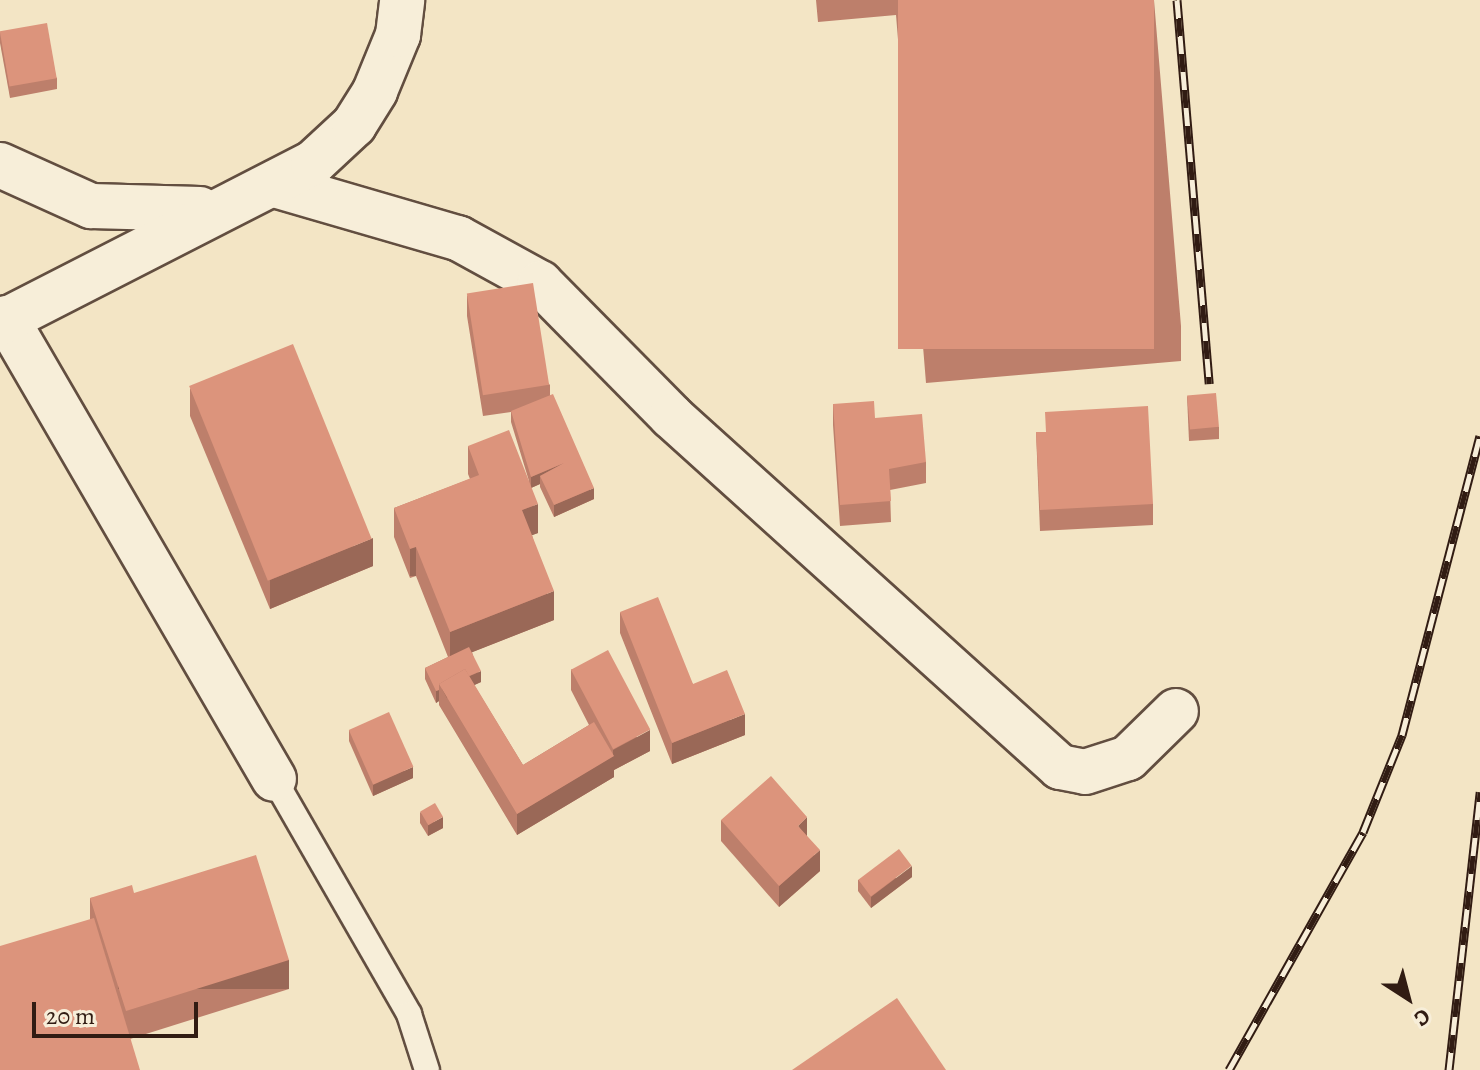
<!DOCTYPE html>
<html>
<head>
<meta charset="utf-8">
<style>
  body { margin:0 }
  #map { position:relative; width:1480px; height:1070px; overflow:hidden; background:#f3e5c5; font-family:Alegreya,serif }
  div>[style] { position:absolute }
  .roads { filter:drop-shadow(2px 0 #624e40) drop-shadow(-2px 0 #624e40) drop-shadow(0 2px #624e40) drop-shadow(0 -2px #624e40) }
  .lane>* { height:24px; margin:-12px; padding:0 12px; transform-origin:12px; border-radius:12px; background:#f7eed9 }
  .street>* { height:44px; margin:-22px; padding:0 22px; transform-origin:22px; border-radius:22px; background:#f7eed9 }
  .rail>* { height:9px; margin-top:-4.5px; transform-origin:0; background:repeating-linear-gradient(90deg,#f7eed9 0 18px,#311c13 0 36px); box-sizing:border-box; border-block:2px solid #311c13 }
  .wall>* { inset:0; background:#bd7f6b }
  .shaded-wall>* { inset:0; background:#9a6857; transform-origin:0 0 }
  .building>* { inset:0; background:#dc947c; transform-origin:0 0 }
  span { translate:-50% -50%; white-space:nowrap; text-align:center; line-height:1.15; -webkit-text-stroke:7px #f7eed9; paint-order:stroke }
  .north { position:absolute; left:1368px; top:958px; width:80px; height:80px; -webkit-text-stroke:6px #f7eed9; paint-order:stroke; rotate:144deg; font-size:22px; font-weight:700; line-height:32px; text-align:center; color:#311c13 }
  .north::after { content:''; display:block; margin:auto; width:28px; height:36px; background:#311c13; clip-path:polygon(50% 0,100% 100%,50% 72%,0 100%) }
  .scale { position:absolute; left:32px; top:1002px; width:166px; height:36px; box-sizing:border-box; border:4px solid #311c13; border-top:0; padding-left:10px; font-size:24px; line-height:28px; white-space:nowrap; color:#311c13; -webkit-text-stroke:6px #f7eed9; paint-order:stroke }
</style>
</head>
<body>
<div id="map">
  <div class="roads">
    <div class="lane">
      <div style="left:274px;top:779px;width:271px;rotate:60.1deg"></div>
      <div style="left:409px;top:1014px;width:59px;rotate:72.2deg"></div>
    </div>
    <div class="street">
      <div style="left:0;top:165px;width:100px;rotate:24.3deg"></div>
      <div style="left:91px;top:206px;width:109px;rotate:1.6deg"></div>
      <div style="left:275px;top:185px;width:191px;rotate:16.2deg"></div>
      <div style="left:458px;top:238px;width:94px;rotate:28.8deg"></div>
      <div style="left:540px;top:283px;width:187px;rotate:45.4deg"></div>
      <div style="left:671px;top:416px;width:524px;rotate:42.06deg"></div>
      <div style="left:1060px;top:767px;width:25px;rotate:11deg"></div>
      <div style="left:1085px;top:772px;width:45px;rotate:-18deg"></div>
      <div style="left:1128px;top:758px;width:67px;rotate:-44.4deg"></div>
      <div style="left:6px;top:318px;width:533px;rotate:59.83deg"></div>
      <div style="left:0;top:323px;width:352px;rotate:-27.1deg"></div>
      <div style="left:313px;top:163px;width:56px;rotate:-42.8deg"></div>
      <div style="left:354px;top:125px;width:40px;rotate:-58deg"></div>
      <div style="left:375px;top:91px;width:61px;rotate:-67.7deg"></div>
      <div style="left:398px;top:35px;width:35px;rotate:-83deg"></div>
    </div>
  </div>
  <div class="rail">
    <div style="left:1177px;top:0;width:385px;rotate:85.2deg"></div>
    <div style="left:1229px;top:1070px;width:273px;rotate:-60.6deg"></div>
    <div style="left:1363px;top:832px;width:105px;rotate:-68.1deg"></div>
    <div style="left:1402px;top:735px;width:309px;rotate:-75.4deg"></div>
    <div style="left:1449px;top:1070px;width:280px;rotate:-83.6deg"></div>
  </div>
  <div class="wall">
    <div style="clip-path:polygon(816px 0,1154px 0,1181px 326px,1181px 361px,926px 383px,896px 15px,818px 22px)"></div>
    <div style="clip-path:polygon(0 32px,57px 78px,57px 89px,10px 98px,0 43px)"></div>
    <div style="clip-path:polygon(467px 295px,550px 385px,550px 395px,594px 499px,554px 517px,540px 487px,540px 484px,531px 488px,538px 533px,532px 535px,554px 620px,472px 652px,481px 682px,474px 685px,523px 765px,589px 725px,571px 690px,571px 669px,650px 751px,614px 770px,614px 777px,517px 835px,439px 705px,439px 701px,436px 703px,425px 679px,425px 668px,448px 657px,416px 576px,410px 578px,394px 537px,394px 508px,470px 479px,468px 474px,468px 446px,529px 481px,511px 422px,511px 412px,483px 416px,467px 316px)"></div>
    <div style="clip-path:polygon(190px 388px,373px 566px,270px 609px,190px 416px)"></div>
    <div style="clip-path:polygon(1187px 396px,1219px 427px,1219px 439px,1189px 441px)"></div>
    <div style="clip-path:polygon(833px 404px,875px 418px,926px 462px,926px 483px,890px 490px,891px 522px,840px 526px,833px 425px)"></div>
    <div style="clip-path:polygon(1036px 432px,1153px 504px,1153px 525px,1040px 531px)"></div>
    <div style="clip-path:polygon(620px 612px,693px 684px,745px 735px,672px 764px,620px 633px)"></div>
    <div style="clip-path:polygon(349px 730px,413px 778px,373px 796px,349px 741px)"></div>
    <div style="clip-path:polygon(420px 812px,443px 828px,428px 836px,420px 823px)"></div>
    <div style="clip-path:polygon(721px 820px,807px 837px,820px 871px,779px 907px,721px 841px)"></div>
    <div style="clip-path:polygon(912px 877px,871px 908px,858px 891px,858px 880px)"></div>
    <div style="clip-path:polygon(134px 893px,289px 989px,130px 1039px,90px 919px,90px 898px)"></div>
  </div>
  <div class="shaded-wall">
    <div style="clip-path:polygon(564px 463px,540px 476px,540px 484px,531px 488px,531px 477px)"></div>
    <div style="clip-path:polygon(594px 488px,594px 499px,554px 517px,554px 505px)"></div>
    <div style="clip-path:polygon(538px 504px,538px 533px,522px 539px,522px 510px)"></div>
    <div style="clip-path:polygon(373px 538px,373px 566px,270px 609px,270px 580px)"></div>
    <div style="left:416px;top:547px;width:29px;height:6px;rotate:90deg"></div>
    <div style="clip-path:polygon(554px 591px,554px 620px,450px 661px,450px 632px)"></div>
    <div style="clip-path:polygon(481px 671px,481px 682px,447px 698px,442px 689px)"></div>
    <div style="clip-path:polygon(439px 690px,439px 701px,436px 703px,436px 691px)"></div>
    <div style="clip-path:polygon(745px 714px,745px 735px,672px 764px,672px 743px)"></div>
    <div style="clip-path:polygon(650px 730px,650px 751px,614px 770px,614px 777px,517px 835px,517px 814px,613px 756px,613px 750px)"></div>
    <div style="clip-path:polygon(413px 767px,413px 778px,373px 796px,373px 784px)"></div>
    <div style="clip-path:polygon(443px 817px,443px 828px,428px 836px,428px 825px)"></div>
    <div style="clip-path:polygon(807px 817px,807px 838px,798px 826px)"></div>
    <div style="clip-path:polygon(820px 850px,820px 871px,779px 907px,779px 886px)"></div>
    <div style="clip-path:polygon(912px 866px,912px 877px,871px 908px,871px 897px)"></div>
    <div style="left:289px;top:960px;width:29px;height:171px;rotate:90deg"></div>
  </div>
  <div class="building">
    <div style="left:898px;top:0;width:256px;height:349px"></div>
    <div style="left:47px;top:23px;width:56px;height:48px;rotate:80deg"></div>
    <div style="left:533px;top:283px;width:103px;height:67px;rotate:81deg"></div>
    <div style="left:293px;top:344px;width:210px;height:112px;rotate:68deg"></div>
    <div style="left:1216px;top:393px;width:34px;height:29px;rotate:85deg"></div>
    <div style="clip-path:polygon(553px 394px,594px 488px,554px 505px,540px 476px,564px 463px,531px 477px,511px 411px)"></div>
    <div style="clip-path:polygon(874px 401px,875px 418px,922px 414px,926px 462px,889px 469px,891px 501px,840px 505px,833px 404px)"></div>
    <div style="clip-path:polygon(1148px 406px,1153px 504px,1040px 510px,1036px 432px,1046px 432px,1045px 412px)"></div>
    <div style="clip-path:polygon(509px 430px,538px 504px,522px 510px,554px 591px,450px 632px,416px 547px,410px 549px,394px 508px,479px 475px,468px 446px)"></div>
    <div style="clip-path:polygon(658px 597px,693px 684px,727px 670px,745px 714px,672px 743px,620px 612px)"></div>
    <div style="clip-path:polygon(469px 647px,481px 671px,469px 676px,465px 669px,439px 684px,439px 690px,436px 691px,425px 668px)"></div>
    <div style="left:608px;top:650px;width:90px;height:42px;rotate:62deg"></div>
    <div style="clip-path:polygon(465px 669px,523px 765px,594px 722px,614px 756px,517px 814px,439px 684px)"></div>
    <div style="left:389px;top:712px;width:60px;height:44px;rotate:66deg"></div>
    <div style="clip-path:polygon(771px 776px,807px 817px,798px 826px,820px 850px,779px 886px,721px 820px)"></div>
    <div style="left:435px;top:803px;width:16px;height:17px;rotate:60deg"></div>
    <div style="left:899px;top:849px;width:21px;height:51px;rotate:53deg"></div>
    <div style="clip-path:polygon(256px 855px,289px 960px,126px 1011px,90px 898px,132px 885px,134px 893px)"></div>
    <div style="clip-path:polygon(94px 918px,140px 1070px,0 1070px,0 946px)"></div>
    <div style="clip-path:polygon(897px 998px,946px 1070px,792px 1070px)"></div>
  </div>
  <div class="north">С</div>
  <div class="scale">20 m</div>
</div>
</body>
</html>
